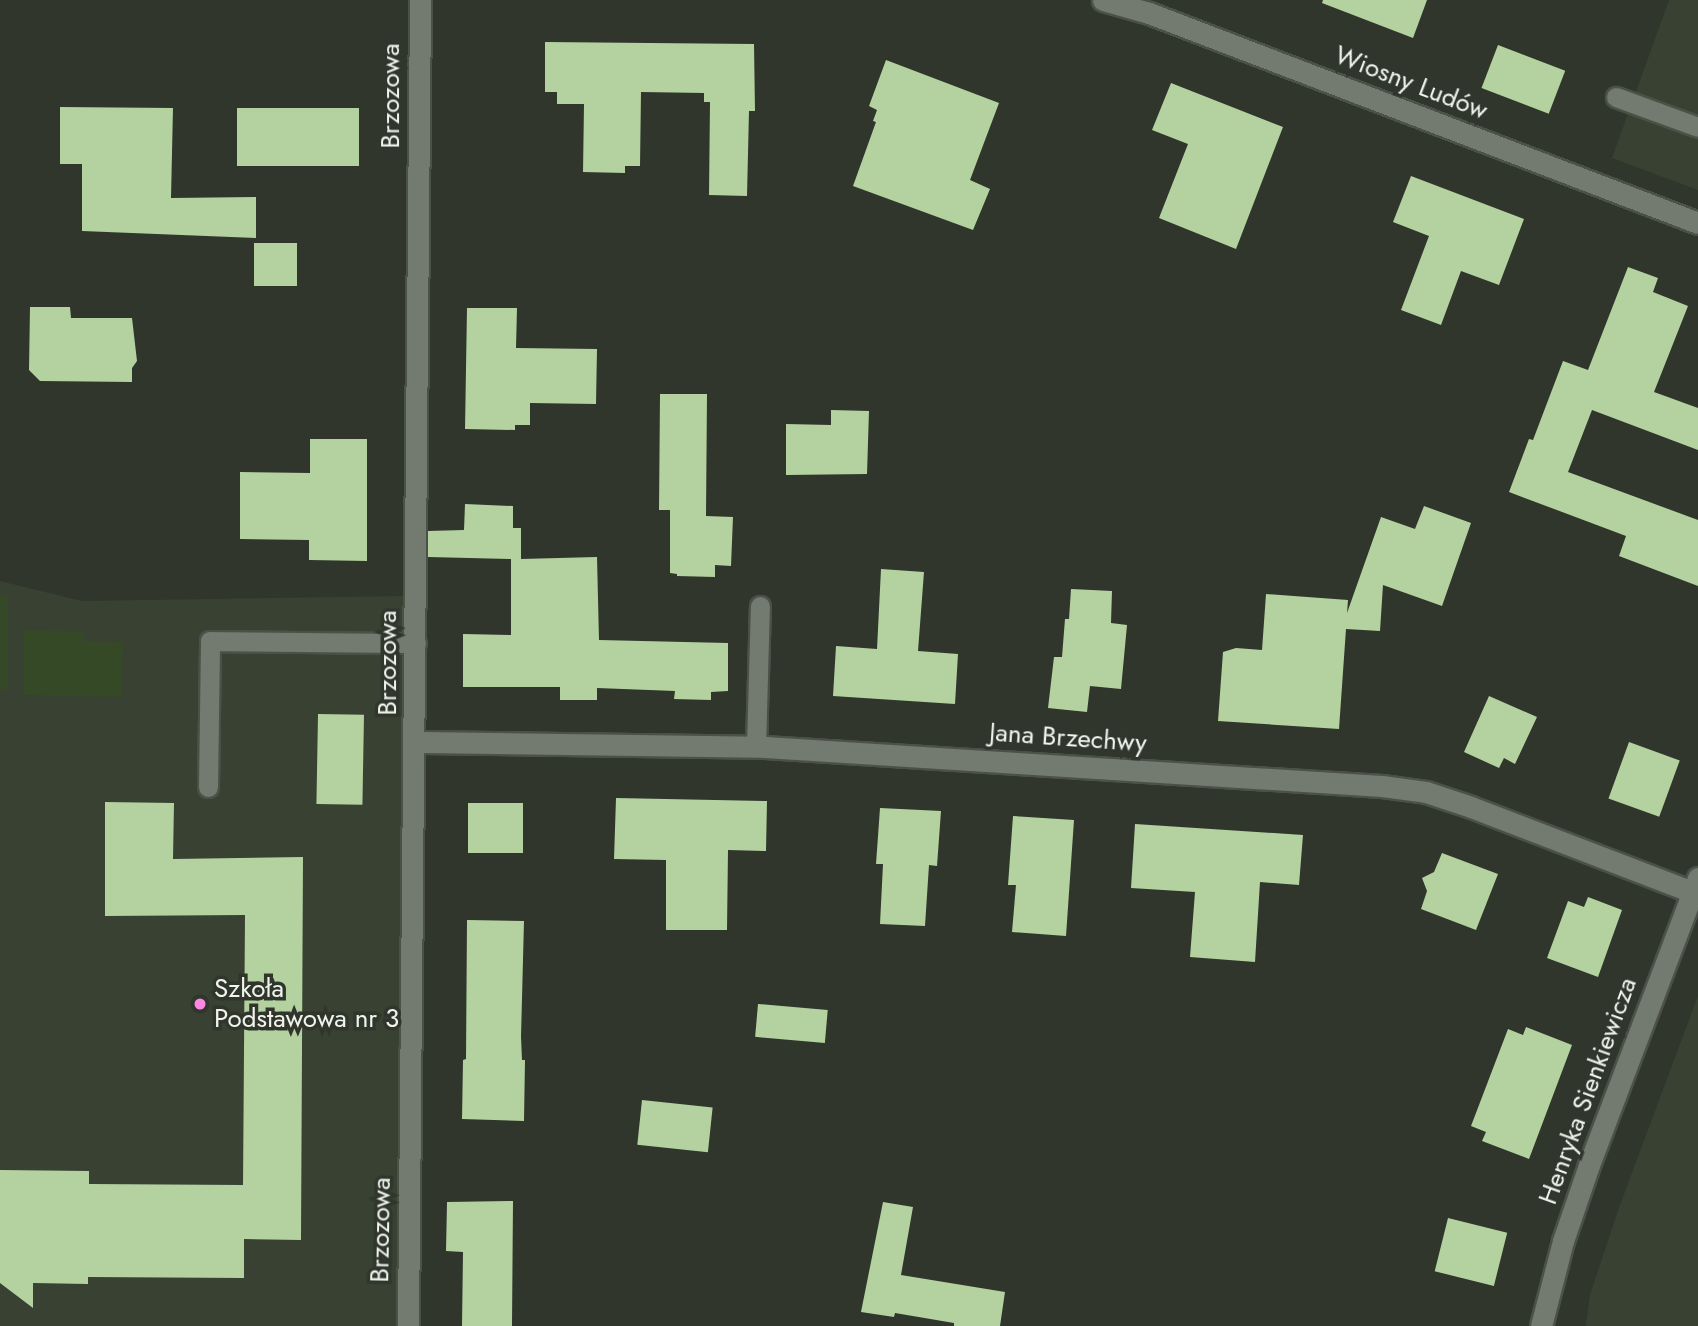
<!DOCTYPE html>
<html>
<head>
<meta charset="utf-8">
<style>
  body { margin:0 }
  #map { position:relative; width:1698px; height:1326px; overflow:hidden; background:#30362c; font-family:Jost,sans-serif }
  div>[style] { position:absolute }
  .built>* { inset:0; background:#384132 }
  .green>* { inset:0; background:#354927; transform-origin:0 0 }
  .building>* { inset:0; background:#b4d2a0; transform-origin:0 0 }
  .roads { filter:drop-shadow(2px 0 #4c5148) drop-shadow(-2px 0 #4c5148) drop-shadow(0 2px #4c5148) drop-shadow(0 -2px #4c5148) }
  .lane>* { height:19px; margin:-9.5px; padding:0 9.5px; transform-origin:9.5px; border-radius:9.5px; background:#737a6f }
  .street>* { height:21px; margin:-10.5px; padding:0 10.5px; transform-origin:10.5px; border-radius:10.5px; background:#737a6f }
  .dots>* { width:19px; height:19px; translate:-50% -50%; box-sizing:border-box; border:4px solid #30362c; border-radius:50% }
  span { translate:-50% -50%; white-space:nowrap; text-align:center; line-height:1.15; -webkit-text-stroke:7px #30362c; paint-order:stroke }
  .street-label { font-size:26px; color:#f0f4ed }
  .poi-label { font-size:26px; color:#f0f4ed }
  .left { translate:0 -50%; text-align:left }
</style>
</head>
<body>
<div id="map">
  <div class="built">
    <div style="clip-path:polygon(1669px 0,1698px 0,1698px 190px,1612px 158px)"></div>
    <div style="clip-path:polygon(0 581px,82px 601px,404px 596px,397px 1326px,0 1326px)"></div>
    <div style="clip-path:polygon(1698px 996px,1698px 1326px,1586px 1326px,1590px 1295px,1620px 1205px)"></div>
  </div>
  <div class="green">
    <div style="left:0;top:596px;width:8px;height:93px"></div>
    <div style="clip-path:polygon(24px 630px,84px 631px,84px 641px,123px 642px,122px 697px,23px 695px)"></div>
  </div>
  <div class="building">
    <div style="clip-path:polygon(1323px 0,1427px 0,1413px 38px,1322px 3px)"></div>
    <div style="clip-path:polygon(545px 42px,754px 44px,755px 111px,749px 111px,747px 196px,709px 195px,710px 102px,704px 102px,704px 93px,641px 92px,640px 166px,625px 166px,625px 173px,583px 172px,584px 104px,557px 104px,557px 92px,545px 92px)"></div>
    <div style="left:1498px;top:45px;width:72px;height:46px;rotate:21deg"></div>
    <div style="clip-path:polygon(886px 60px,999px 103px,970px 180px,990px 189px,973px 230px,853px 186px,876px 122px,873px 121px,877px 110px,869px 106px)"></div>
    <div style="clip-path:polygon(1171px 83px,1283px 127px,1236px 249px,1159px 218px,1188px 144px,1152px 130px)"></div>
    <div style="clip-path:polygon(60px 107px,173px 108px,171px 198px,256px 197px,256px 238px,82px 231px,82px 164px,60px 164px)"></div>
    <div style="left:237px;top:108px;width:122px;height:58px"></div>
    <div style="clip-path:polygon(1411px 176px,1524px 219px,1499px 285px,1461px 271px,1441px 325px,1401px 310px,1429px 236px,1393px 222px)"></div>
    <div style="left:254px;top:243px;width:43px;height:43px"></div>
    <div style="clip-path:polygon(1628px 267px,1658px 278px,1653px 292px,1688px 306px,1654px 392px,1698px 408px,1698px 450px,1592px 410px,1568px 472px,1698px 520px,1698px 586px,1619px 556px,1626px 536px,1509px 492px,1529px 439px,1533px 440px,1563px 361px,1588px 370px)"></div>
    <div style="clip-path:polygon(30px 307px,70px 307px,71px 318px,132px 318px,137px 361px,132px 368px,132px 382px,40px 381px,29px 370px)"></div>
    <div style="clip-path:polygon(467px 308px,517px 308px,516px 348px,597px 349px,596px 404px,530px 403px,530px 425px,515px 425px,515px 430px,465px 429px)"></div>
    <div style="clip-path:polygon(660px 394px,707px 394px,706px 516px,733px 517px,731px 566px,715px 565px,715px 577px,677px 576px,677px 574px,670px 573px,670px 510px,659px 510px)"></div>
    <div style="clip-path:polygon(831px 410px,869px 411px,867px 474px,786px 475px,786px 424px,831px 425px)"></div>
    <div style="clip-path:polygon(310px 439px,367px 439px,367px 561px,309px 560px,309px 540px,240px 539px,240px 472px,310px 473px)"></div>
    <div style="clip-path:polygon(465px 504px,513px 506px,513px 528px,521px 528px,521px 559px,597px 557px,599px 640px,728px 643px,728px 691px,711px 692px,711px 700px,674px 699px,675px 691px,597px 688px,597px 700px,560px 700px,560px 687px,463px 687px,463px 634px,511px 635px,511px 559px,428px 557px,428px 531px,464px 530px)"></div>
    <div style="clip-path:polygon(1424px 506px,1471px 523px,1442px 606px,1383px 585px,1380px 631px,1346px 629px,1339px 729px,1218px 721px,1223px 652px,1236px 648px,1262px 650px,1266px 594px,1348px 600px,1347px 613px,1381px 517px,1415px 529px)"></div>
    <div style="clip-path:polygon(881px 569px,924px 572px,918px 651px,958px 654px,955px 704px,833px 696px,836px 646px,877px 649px)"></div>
    <div style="clip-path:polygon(1071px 589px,1112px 591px,1111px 623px,1127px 625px,1121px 689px,1090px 686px,1087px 712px,1048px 708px,1054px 657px,1062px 657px,1065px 619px,1069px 619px)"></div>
    <div style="clip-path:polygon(1489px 696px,1537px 717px,1515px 764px,1504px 758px,1499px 768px,1464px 752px)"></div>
    <div style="left:318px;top:714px;width:46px;height:90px;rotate:1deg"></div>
    <div style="left:1629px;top:742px;width:54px;height:60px;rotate:20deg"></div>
    <div style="clip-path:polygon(616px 798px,767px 801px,766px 851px,728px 850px,727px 930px,666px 930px,666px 860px,614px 859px)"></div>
    <div style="clip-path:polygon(105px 802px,174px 803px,173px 859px,303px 857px,301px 1240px,244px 1239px,244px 1278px,88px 1277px,88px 1284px,33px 1283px,33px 1308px,0 1283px,0 1170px,89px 1171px,89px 1184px,243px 1185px,245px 915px,105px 916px)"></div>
    <div style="left:468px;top:803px;width:55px;height:50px"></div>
    <div style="clip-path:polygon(880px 808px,941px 811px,937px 866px,929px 865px,925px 926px,880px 924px,883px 864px,876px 864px)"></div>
    <div style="clip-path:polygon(1013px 816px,1074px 820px,1066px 936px,1012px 932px,1016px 885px,1008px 885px)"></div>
    <div style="clip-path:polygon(1135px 824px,1303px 835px,1299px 885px,1260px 882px,1255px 962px,1190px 957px,1195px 892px,1131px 888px)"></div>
    <div style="clip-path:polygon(1442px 853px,1498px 874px,1476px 930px,1421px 909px,1427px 891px,1422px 878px,1434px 872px)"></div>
    <div style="clip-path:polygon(1588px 897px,1622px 910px,1598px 977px,1547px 958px,1568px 901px,1584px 907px)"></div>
    <div style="clip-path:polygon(467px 920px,524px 921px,521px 1037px,522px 1060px,525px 1060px,524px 1121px,462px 1119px,463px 1060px,466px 1059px)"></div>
    <div style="left:758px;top:1004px;width:70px;height:33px;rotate:5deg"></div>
    <div style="clip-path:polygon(1526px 1027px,1572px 1045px,1529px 1159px,1482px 1141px,1486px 1132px,1471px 1126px,1508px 1029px,1523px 1035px)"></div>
    <div style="left:642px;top:1100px;width:71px;height:45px;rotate:6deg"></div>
    <div style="clip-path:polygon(513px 1201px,512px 1326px,462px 1326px,463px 1252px,446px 1251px,447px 1202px)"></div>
    <div style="clip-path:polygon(883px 1202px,913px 1207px,901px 1275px,1005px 1292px,1000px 1326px,954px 1326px,954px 1323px,895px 1313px,894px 1317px,861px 1312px)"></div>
    <div style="left:1448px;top:1218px;width:61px;height:55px;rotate:14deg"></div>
  </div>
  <div class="roads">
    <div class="lane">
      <div style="left:1616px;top:97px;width:87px;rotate:20.1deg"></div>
      <div style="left:756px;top:747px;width:141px;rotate:-88.4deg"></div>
      <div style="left:208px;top:787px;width:146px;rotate:-89.2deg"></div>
      <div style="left:210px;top:641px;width:206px;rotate:0.6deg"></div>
    </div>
    <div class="street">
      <div style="left:1103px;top:0;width:48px;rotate:15.8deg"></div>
      <div style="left:1149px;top:13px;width:588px;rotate:20.93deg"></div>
      <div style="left:415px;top:742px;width:350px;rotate:0.8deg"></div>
      <div style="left:765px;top:747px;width:618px;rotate:3.62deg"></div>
      <div style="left:1382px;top:786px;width:44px;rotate:7.8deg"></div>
      <div style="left:1426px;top:792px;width:47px;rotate:18.4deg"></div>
      <div style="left:1471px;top:807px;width:243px;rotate:21deg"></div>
      <div style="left:408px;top:1326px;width:1326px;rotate:-89.48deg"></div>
      <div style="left:1541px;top:1326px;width:88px;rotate:-75.5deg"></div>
      <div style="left:1563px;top:1241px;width:80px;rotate:-71.1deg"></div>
      <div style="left:1589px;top:1165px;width:307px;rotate:-69.2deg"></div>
    </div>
  </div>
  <div class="dots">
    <div style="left:200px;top:1004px;background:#fb86e5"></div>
  </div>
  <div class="street-label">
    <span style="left:1411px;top:83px;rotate:21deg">Wiosny Ludów</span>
    <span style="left:391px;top:96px;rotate:-90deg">Brzozowa</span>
    <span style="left:388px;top:663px;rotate:-90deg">Brzozowa</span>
    <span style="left:1068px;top:738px;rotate:4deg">Jana Brzechwy</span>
    <span style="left:1588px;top:1091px;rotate:-70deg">Henryka Sienkiewicza</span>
    <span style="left:381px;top:1230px;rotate:-89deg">Brzozowa</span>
  </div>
  <div class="poi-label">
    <span class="left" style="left:214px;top:1004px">Szkoła<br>Podstawowa nr 3</span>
  </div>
</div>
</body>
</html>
